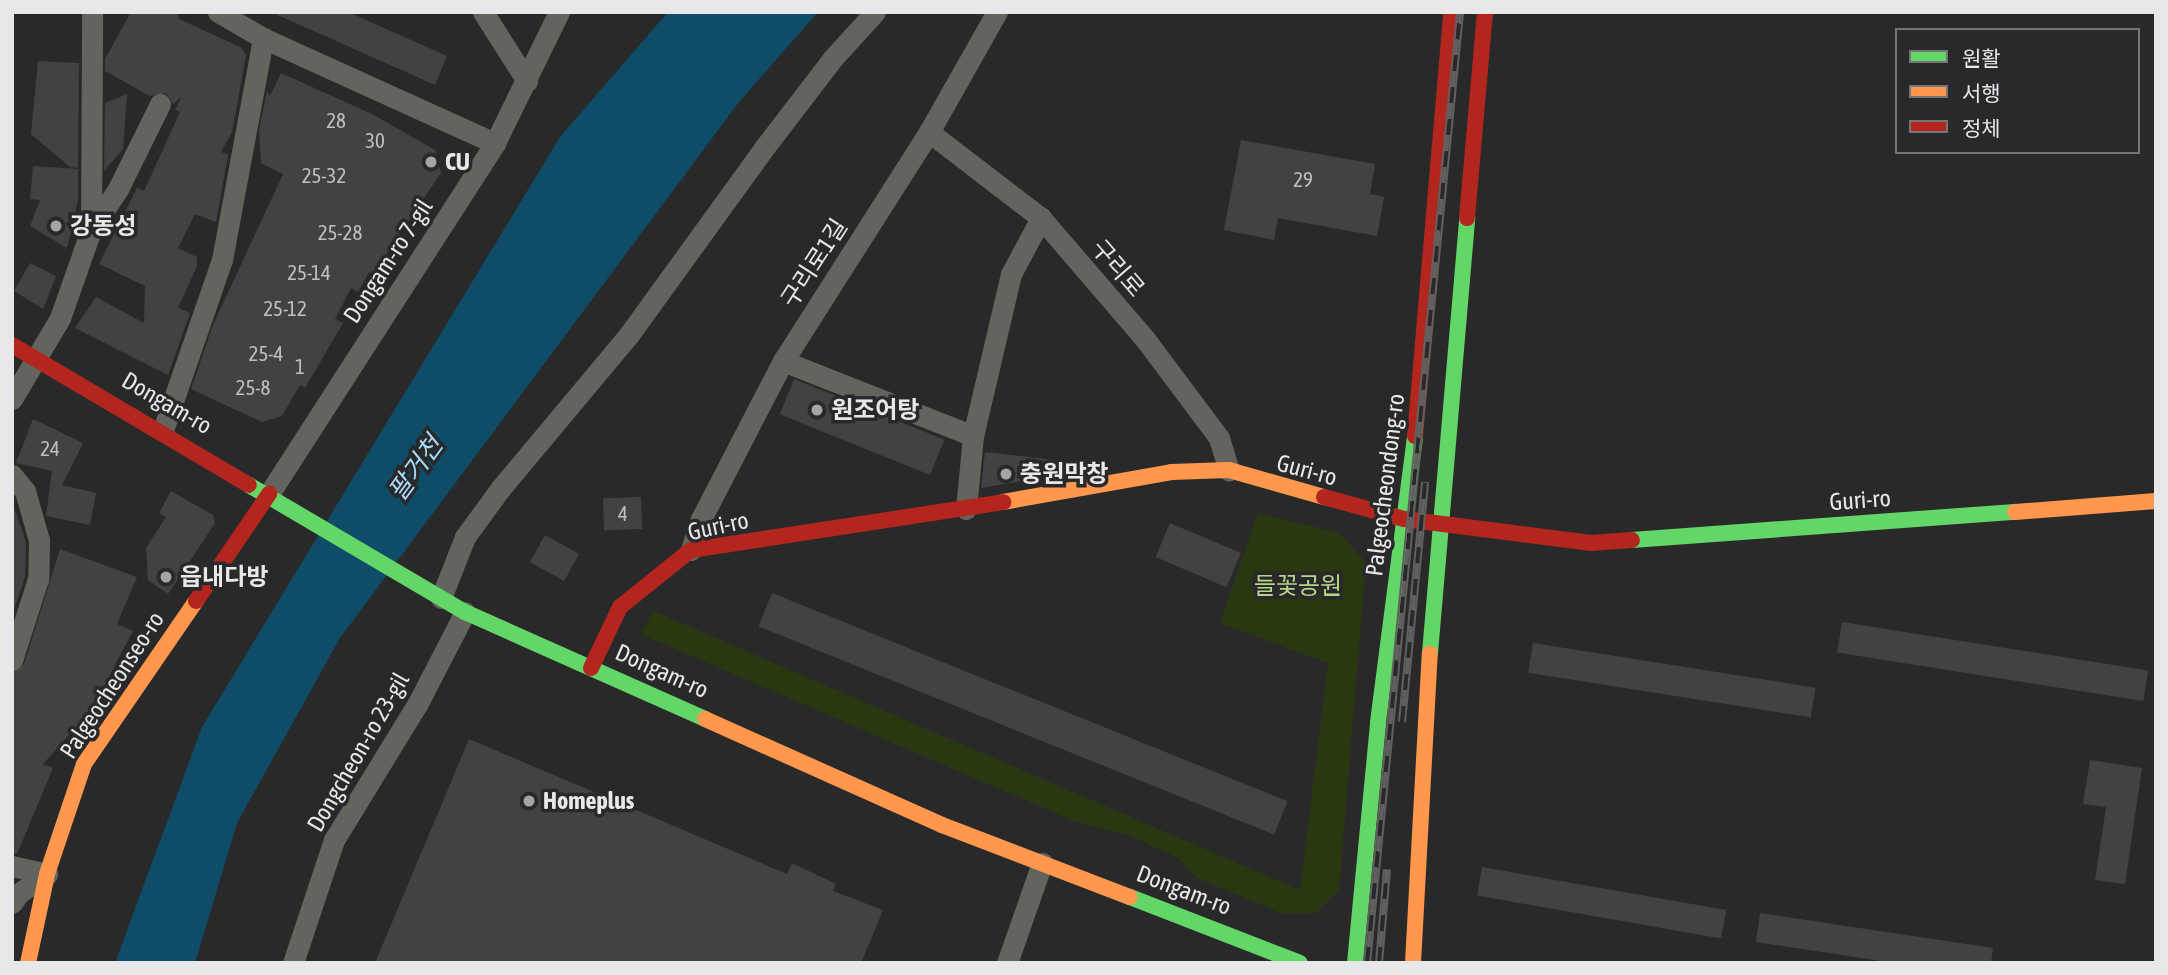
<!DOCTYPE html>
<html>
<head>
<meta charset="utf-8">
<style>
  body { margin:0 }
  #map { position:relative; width:2168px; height:975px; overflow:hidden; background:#29292a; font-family:"Asap Condensed","Noto Sans KR",sans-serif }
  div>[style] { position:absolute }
  .green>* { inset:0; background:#2a3811 }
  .water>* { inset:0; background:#0e4c67 }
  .building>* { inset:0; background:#434243; transform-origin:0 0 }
  .street>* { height:21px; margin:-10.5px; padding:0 10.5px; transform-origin:10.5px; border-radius:10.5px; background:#64645e }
  .fast>* { height:16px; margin:-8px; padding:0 8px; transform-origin:8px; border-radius:8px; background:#63d668 }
  .slow>* { height:16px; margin:-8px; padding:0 8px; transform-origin:8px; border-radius:8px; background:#ff974d }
  .jam>* { height:16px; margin:-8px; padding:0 8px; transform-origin:8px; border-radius:8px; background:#b3261e }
  .rail>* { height:8px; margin-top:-4px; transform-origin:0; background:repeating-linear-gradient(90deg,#29282b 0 16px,#60605e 0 32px); box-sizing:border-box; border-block:2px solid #60605e }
  .dots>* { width:19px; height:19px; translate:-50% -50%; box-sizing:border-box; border:4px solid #29282b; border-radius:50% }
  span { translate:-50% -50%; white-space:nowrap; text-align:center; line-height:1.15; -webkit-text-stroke:7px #29282b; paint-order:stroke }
  .number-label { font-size:21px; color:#bfbec0 }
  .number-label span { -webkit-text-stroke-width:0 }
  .poi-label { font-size:24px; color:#e8e7ea; font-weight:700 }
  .left { translate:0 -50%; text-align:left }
  .street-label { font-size:24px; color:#e8e7ea }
  .park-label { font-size:24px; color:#b5d688 }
  .water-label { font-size:26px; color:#a8dbf7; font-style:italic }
  .frame { position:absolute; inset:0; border:14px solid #e8e7ea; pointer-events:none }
  .legend { position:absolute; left:1895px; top:28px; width:245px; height:126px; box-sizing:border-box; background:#29282b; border:2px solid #757477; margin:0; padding:9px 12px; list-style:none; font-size:21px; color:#e8e7ea }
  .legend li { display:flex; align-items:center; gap:14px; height:35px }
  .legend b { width:35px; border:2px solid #757477 }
</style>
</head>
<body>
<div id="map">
  <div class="green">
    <div style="clip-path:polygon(1258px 513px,1340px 533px,1366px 563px,1339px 890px,1316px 913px,1281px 913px,1197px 878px,1178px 858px,1129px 835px,1076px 822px,641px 634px,653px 611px,1300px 890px,1328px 663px,1220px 623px)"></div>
  </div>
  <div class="water">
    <div style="clip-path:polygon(668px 12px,818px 12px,739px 102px,340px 638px,237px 823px,195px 963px,115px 963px,202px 727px,560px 137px)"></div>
  </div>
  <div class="building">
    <div style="clip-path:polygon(131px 12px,177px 12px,179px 19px,242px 48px,246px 55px,232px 132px,221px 152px,228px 155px,216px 222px,195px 214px,178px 248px,197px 257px,197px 266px,178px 308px,190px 313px,168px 375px,75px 328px,96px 297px,144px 323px,145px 286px,99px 264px,137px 188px,144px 191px,180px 112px,175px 110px,182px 96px,173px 104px,166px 93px,150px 96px,105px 71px,105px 59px)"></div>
    <div style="clip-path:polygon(271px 12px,348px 12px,447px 56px,435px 85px)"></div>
    <div style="clip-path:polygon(38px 61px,79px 63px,78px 168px,70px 167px,31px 134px)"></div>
    <div style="clip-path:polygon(281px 73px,372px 114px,435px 150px,441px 173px,373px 274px,369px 272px,358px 292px,351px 288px,335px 319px,343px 323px,305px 388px,300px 385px,282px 416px,262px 422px,191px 389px,213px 325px,283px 174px,261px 163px,259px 130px,267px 91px,270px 96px)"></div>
    <div style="clip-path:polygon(127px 94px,123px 149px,104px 171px,105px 103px)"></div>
    <div style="clip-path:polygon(1241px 140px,1375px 164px,1370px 194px,1384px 197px,1377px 236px,1278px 218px,1274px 240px,1224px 230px)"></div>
    <div style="clip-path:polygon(33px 166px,78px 169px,78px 200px,67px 248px,30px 226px,40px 200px,30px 199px)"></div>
    <div style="clip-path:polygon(30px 263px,56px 276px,43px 309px,14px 291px)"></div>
    <div style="left:794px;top:379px;width:162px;height:38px;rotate:22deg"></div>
    <div style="clip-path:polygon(33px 419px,83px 443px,62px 485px,96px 493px,90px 525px,46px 516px,52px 471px,16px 463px)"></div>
    <div style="clip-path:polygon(985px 452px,1054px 460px,1058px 475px,981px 488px)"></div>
    <div style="clip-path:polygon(171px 491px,213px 515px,215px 523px,168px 594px,148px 580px,146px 548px,166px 517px,159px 513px)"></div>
    <div style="left:641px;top:497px;width:32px;height:38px;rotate:88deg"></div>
    <div style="clip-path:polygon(12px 502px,26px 542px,25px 577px,12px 616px)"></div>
    <div style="left:1170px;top:523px;width:77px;height:37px;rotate:23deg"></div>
    <div style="left:545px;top:535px;width:39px;height:31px;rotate:29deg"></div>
    <div style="clip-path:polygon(60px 549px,137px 577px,117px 624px,133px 631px,92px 709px,43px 764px,53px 768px,17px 854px,12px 853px,12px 673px,24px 664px)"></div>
    <div style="left:772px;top:593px;width:556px;height:36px;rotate:22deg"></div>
    <div style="left:1842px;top:622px;width:310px;height:31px;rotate:9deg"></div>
    <div style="left:1533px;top:643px;width:286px;height:30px;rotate:9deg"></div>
    <div style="clip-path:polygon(469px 739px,787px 874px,792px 863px,836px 884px,833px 891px,883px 910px,861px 963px,375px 963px)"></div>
    <div style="clip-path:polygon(2090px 760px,2142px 768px,2125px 884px,2095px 880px,2106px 807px,2083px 804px)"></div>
    <div style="left:1482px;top:867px;width:248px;height:29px;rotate:10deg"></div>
    <div style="clip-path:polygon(1760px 913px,1993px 948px,1991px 963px,1894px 963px,1756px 942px)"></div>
  </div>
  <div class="street">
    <div style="left:218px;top:12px;width:52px;rotate:30deg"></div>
    <div style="left:263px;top:38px;width:255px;rotate:24.4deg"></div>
    <div style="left:483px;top:12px;width:82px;rotate:57.5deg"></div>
    <div style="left:929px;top:132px;width:141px;rotate:37.5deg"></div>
    <div style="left:1041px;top:218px;width:160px;rotate:49.3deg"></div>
    <div style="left:1145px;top:339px;width:124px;rotate:53.2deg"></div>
    <div style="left:1219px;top:438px;width:34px;rotate:73deg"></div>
    <div style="left:91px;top:230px;width:218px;rotate:-89.7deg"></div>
    <div style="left:783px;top:361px;width:204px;rotate:21.5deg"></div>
    <div style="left:12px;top:399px;width:94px;rotate:-59.3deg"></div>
    <div style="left:60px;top:318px;width:93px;rotate:-70.6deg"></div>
    <div style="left:91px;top:230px;width:49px;rotate:-56.6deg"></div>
    <div style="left:118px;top:189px;width:95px;rotate:-63.7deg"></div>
    <div style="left:163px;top:430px;width:180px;rotate:-70.9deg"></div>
    <div style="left:222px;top:260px;width:226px;rotate:-79.5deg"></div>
    <div style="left:12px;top:475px;width:21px;rotate:51deg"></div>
    <div style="left:25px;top:491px;width:51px;rotate:74.1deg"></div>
    <div style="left:39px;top:540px;width:39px;rotate:91deg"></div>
    <div style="left:38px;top:579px;width:85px;rotate:107.8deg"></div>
    <div style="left:269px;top:494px;width:417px;rotate:-57.2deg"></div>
    <div style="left:495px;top:143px;width:146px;rotate:-64deg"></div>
    <div style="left:966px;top:509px;width:73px;rotate:-84.5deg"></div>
    <div style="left:973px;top:436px;width:166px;rotate:-76.8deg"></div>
    <div style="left:1011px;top:274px;width:64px;rotate:-61.8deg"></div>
    <div style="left:691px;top:550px;width:33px;rotate:-72deg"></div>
    <div style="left:701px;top:519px;width:178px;rotate:-62.6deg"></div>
    <div style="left:783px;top:361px;width:272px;rotate:-57.5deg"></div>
    <div style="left:929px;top:132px;width:138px;rotate:-60.5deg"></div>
    <div style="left:441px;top:598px;width:66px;rotate:-68.5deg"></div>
    <div style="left:465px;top:537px;width:59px;rotate:-53.9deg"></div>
    <div style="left:500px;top:489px;width:199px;rotate:-50.1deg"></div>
    <div style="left:628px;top:336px;width:232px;rotate:-54.1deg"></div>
    <div style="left:764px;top:148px;width:113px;rotate:-52.5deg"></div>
    <div style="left:833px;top:58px;width:62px;rotate:-47.6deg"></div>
    <div style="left:12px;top:866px;width:36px;rotate:13deg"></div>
    <div style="left:12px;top:903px;width:12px;rotate:-55deg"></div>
    <div style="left:19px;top:893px;width:34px;rotate:-34deg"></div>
    <div style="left:293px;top:963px;width:130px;rotate:-71.6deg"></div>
    <div style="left:334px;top:840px;width:161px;rotate:-58.5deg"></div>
    <div style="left:418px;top:703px;width:102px;rotate:-62.7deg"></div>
    <div style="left:1007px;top:963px;width:106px;rotate:-70.7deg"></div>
  </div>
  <div class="fast">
    <div style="left:249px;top:485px;width:251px;rotate:30.5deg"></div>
    <div style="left:465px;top:612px;width:263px;rotate:24deg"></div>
    <div style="left:1632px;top:540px;width:384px;rotate:-4.2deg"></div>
    <div style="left:1430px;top:653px;width:437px;rotate:-85.1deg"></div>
    <div style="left:1130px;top:897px;width:182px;rotate:21.2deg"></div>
    <div style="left:1355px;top:963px;width:242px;rotate:-84.5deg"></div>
    <div style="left:1378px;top:722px;width:288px;rotate:-82.6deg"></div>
  </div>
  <div class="slow">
    <div style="left:1003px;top:502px;width:171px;rotate:-10.1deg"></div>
    <div style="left:1171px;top:472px;width:58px;rotate:-2deg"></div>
    <div style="left:1229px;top:470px;width:99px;rotate:15.9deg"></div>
    <div style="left:2015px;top:512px;width:141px;rotate:-4.5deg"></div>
    <div style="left:705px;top:719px;width:260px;rotate:24.1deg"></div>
    <div style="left:942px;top:825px;width:201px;rotate:21deg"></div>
    <div style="left:28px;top:963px;width:91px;rotate:-77.9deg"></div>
    <div style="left:47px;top:874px;width:116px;rotate:-71.4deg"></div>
    <div style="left:84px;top:764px;width:198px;rotate:-55.5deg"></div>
    <div style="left:1413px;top:963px;width:310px;rotate:-86.9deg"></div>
  </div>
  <div class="jam">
    <div style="left:1467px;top:218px;width:207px;rotate:-85deg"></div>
    <div style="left:12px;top:345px;width:275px;rotate:30.6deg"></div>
    <div style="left:1415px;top:436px;width:426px;rotate:-85.1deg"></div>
    <div style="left:1324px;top:497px;width:83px;rotate:15.4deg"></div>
    <div style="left:1404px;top:519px;width:189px;rotate:7.3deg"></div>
    <div style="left:1591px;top:543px;width:41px;rotate:-4.2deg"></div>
    <div style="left:196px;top:601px;width:130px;rotate:-55.7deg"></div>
    <div style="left:591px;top:668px;width:68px;rotate:-64.6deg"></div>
    <div style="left:620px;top:607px;width:91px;rotate:-38.8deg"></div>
    <div style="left:691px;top:550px;width:316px;rotate:-8.7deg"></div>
  </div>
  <div class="rail">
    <div style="left:1402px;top:722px;width:241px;rotate:-84.5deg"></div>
    <div style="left:1367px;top:963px;width:956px;rotate:-84.41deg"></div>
    <div style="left:1379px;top:963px;width:94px;rotate:-85.1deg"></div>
  </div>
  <div class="dots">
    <div style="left:431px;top:162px;background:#a5a4a7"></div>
    <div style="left:56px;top:226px;background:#a5a4a7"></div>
    <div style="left:817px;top:410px;background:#a5a4a7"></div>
    <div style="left:1006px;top:474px;background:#a5a4a7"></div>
    <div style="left:166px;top:577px;background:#a5a4a7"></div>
    <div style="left:529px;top:801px;background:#a5a4a7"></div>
  </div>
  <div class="number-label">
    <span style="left:336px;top:120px">28</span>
    <span style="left:375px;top:140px">30</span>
    <span style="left:324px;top:175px">25-32</span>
    <span style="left:1303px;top:179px">29</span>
    <span style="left:340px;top:232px">25-28</span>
    <span style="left:309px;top:272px">25-14</span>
    <span style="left:285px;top:308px">25-12</span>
    <span style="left:266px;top:353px">25-4</span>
    <span style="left:300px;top:366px">1</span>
    <span style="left:253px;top:387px">25-8</span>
    <span style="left:50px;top:448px">24</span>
    <span style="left:623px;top:513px">4</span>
  </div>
  <div class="poi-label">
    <span class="left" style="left:445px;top:162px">CU</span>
    <span class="left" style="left:70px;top:226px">강동성</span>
    <span class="left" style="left:831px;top:410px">원조어탕</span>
    <span class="left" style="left:1020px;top:474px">충원막창</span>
    <span class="left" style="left:180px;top:577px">읍내다방</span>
    <span class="left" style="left:543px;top:801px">Homeplus</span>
  </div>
  <div class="street-label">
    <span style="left:388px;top:261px;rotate:-57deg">Dongam-ro 7-gil</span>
    <span style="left:814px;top:263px;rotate:-57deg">구리로1길</span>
    <span style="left:1118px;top:268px;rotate:49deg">구리로</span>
    <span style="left:167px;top:403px;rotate:30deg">Dongam-ro</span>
    <span style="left:1307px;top:470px;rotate:15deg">Guri-ro</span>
    <span style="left:1385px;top:485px;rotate:-83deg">Palgeocheondong-ro</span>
    <span style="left:1860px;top:500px;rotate:-4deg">Guri-ro</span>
    <span style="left:718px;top:526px;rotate:-12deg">Guri-ro</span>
    <span style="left:662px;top:671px;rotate:24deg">Dongam-ro</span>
    <span style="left:112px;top:685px;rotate:-57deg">Palgeocheonseo-ro</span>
    <span style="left:358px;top:752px;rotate:-60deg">Dongcheon-ro 23-gil</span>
    <span style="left:1184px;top:890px;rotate:21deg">Dongam-ro</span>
  </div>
  <div class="park-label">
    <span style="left:1298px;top:586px">들꽃공원</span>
  </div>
  <div class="water-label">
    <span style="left:416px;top:469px;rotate:-54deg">팔거천</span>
  </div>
  <div class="frame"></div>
  <ul class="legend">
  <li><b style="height:9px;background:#63d668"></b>원활</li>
  <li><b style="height:9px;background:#ff974d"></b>서행</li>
  <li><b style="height:9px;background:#b3261e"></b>정체</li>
  </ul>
</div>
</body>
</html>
